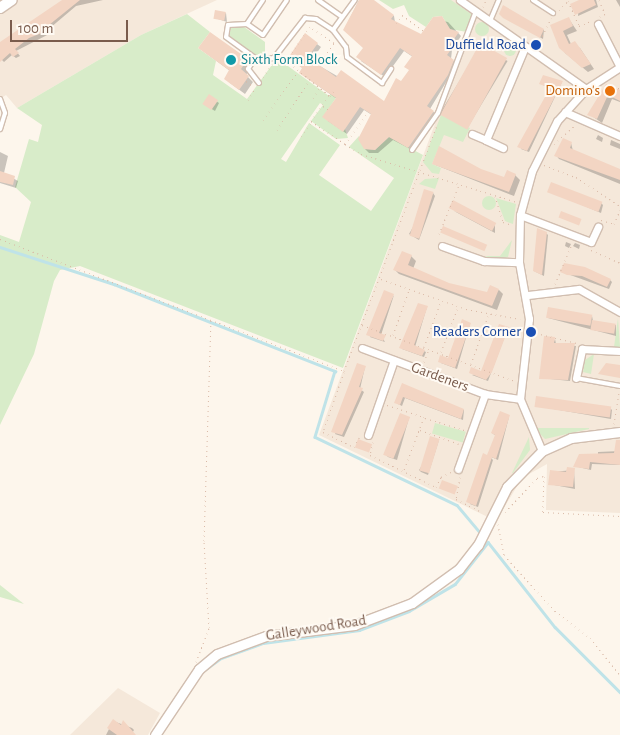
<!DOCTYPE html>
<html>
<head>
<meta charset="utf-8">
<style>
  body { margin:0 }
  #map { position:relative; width:620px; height:735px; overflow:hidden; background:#fdf6ec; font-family:"Alegreya Sans",sans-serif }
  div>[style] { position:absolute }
  .residential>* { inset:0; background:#f5e8da }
  .green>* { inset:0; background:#d8ecc9; transform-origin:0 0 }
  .round { border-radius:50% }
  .shadow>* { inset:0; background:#0003; transform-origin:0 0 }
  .stream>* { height:2.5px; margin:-1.25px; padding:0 1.25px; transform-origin:1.25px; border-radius:1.25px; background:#bfe3e8 }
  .building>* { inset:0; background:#f3d5c3; transform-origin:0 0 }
  .path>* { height:1px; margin-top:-0.5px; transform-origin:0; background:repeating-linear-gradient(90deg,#d9b8a5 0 1px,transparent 0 5px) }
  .roads { filter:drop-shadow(1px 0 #d1beb0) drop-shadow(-1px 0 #d1beb0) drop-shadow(0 1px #d1beb0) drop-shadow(0 -1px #d1beb0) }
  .service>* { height:4px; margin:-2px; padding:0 2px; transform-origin:2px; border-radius:2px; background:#fff }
  .minor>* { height:7px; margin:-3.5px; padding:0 3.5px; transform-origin:3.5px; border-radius:3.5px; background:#fff }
  .tertiary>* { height:9px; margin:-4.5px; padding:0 4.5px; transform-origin:4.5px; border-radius:4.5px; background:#fff }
  .secondary>* { height:10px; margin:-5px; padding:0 5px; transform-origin:5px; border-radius:5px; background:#fff }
  .dots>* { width:14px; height:14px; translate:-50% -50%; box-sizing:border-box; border:2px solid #fffaf3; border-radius:50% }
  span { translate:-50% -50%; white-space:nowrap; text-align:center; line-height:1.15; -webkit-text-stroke:4px #fffaf3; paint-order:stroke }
  .transit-label { font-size:15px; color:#164399 }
  .right { translate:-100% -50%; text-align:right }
  .culture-label { font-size:15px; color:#0d838f }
  .left { translate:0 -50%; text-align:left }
  .food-label { font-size:15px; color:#c56008 }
  .street-label { font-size:15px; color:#7a5c4d }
  .scale { position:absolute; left:10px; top:20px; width:118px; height:22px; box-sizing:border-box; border:2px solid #7a5c4d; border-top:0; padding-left:6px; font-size:15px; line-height:18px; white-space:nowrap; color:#7a5c4d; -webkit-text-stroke:4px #fffaf3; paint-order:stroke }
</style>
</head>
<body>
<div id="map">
  <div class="residential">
    <div style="clip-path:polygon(0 0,217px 0,141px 35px,17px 108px,6px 95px,0 99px)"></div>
    <div style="clip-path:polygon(449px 0,620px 0,620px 513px,546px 510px,547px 464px,522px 478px,496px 521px,319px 435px,474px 19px)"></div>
    <div style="clip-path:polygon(118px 688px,160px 713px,148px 735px,70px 735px)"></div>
  </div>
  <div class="green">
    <div style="clip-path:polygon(379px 0,451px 0,474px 16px,467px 32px,450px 29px,442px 16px,433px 17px,426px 27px,409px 16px,404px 5px,393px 9px)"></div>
    <div style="clip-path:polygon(187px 14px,210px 32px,198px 48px,216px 61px,213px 75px,247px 99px,277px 58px,329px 96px,335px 89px,340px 92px,323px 117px,345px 129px,348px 138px,336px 139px,311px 121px,323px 105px,320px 103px,281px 159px,286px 162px,309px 123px,340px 145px,319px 175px,371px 211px,394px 178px,349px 147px,359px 136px,365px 149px,375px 150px,389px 137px,423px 155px,343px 368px,80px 266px,60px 270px,54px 281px,34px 354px,0 425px,0 235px,19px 242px,31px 202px,15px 187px,29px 139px,38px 142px,42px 125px,17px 108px,141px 35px)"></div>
    <div class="round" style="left:475px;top:22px;width:14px;height:14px"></div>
    <div style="clip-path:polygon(232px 24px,240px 24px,265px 42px,265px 59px,258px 60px,228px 39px)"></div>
    <div class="round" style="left:504px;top:44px;width:12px;height:12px"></div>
    <div style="clip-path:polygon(441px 115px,470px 128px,463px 142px,444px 135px,432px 164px,441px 168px,439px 174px,432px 173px,423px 162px)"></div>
    <div style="clip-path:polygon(439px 178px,435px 189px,419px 184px,425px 179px)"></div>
    <div class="round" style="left:482px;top:196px;width:14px;height:14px"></div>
    <div style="clip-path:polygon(496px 198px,516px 204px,513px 224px,505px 221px)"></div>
    <div style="clip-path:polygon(512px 240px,508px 257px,496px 259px,484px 256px,500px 256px)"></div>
    <div style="clip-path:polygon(618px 318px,620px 347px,616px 348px,614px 347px)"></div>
    <div style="clip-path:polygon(594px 354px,591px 374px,583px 372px,585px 360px)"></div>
    <div style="left:435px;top:423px;width:32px;height:11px;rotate:16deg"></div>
    <div style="clip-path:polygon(534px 428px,589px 428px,589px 429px,545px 439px)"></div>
    <div style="clip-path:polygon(529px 437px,530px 450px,513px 473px,512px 473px)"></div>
    <div style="clip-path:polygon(0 585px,24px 604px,0 597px)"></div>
  </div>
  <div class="shadow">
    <div style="clip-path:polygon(64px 0,103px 0,76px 6px,50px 28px,53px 32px,16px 51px,20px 56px,16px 58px,12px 55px,4px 62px,0 58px,0 46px)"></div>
    <div style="clip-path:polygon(359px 0,371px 0,394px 16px,395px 22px,422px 36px,434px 19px,448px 22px,461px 36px,452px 50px,451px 59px,457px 64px,430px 109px,437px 115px,412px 150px,393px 140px,378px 153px,369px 153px,365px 149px,372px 115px,364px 110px,347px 134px,328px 121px,337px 99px,304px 76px,304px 69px,293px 61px,317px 44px,321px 47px,311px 61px,384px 103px,410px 71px,413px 57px,404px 51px,385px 77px,361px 61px,365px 48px,344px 30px)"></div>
    <div style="clip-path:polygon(579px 0,596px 0,598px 7px,578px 16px)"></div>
    <div style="clip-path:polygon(616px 0,620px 0,620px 7px)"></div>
    <div style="clip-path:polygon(504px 7px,544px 30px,543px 39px,503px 16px)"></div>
    <div style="clip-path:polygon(226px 13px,227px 22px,215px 18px)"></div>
    <div style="clip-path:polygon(569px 19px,577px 31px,567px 35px,571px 44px,580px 48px,594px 69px,588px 72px,565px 53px,552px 26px)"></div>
    <div style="clip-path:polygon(210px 33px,252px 65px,246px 75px,253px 82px,245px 94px,230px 83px,230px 71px,199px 48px)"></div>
    <div style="left:481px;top:45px;width:31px;height:79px;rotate:31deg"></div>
    <div style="clip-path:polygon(562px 82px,529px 152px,521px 149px,551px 88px,543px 85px)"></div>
    <div style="clip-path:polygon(606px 86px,620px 92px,620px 102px,612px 99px,602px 123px,589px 114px)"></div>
    <div style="clip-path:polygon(209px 96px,219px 103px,215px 111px,207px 106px)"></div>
    <div style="clip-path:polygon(598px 135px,603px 138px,602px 142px,596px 139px)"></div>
    <div style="clip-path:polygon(611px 140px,620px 144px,620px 149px,610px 145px)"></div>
    <div style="clip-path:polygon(571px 143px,573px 151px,620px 173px,620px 184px,559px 159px,556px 155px)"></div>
    <div style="clip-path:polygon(0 152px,8px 156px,4px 173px,18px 181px,16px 188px,0 183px)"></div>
    <div style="clip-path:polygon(433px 164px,504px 179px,515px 175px,520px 180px,514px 196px)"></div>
    <div style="clip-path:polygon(549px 191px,601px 203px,603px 205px,601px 213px)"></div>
    <div style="clip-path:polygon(433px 193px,435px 196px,419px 240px,409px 234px)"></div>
    <div style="clip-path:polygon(454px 211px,495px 224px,495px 233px)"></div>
    <div style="clip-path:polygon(546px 233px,548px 235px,544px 276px,534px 271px)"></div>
    <div style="clip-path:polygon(566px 242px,571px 244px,569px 248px,565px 246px)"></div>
    <div style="clip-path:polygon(575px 243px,580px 245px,579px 249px,573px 246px)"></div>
    <div style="clip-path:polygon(411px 256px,416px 261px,413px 269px,449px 284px,487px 293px,499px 290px,503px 294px,497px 310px,399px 274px,394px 269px)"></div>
    <div style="clip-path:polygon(562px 272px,610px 280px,612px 282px,609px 289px)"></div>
    <div style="clip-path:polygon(394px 295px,381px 335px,385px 342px,370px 337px)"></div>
    <div style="clip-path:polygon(427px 307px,415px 347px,426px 352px,424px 357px,402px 349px)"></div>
    <div style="clip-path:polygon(592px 316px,593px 321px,616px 325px,616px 336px,548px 318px)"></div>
    <div style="clip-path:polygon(470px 324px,457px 369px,441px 363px,449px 360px)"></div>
    <div style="clip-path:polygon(508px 328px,488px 381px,472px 375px,482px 372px)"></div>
    <div style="clip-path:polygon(555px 339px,556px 344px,576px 346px,570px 381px,540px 378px)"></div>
    <div style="clip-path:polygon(365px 367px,360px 389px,364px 392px,344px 437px,335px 434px)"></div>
    <div style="clip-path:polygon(403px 385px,464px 410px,463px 420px,405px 398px,402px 406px,398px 404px)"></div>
    <div style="clip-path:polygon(536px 406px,610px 408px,612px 410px,611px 419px)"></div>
    <div style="clip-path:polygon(509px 417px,498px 460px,489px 456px,493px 460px,478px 507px,470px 504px,496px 436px,492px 433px)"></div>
    <div style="clip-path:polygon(409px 418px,397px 460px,388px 457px,386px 455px)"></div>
    <div style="clip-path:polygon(439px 440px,428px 475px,421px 472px,419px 470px)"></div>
    <div style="clip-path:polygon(620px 451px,620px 465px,592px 464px,591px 470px,574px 466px,598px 457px,598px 452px)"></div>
    <div style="clip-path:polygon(574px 470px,575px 489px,549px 484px,551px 472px)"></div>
    <div style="clip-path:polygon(113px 721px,132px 728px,134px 730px,131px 735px,106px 735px)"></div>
  </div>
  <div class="stream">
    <div style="left:0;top:247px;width:120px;rotate:18deg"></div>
    <div style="left:114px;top:284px;width:238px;rotate:21.5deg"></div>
    <div style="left:335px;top:371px;width:69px;rotate:106.9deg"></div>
    <div style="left:315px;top:437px;width:157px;rotate:25.6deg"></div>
    <div style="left:457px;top:505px;width:38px;rotate:50deg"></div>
    <div style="left:203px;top:671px;width:22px;rotate:-36deg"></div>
    <div style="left:221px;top:658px;width:45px;rotate:-19.7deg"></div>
    <div style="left:263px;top:643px;width:97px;rotate:-7.7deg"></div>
    <div style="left:359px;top:630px;width:53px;rotate:-20.8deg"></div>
    <div style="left:409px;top:611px;width:53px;rotate:-30.4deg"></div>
    <div style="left:455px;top:584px;width:53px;rotate:-51.8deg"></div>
    <div style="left:488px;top:542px;width:108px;rotate:51.8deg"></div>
    <div style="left:555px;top:627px;width:92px;rotate:45deg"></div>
  </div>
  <div class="building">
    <div style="clip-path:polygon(62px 0,80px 0,49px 25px,52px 29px,29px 38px,15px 49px,19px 53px,13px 57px,10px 53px,0 62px,0 42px)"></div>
    <div style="clip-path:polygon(359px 0,374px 0,394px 15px,391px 19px,421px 34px,433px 17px,442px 16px,450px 29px,459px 32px,449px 46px,452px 48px,447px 55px,454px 60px,448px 75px,427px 106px,434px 111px,408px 148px,389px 137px,375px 150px,364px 149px,358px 139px,371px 114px,360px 107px,343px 132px,322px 117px,336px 98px,299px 73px,302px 68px,288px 58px,305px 33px,318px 43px,308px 57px,336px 77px,341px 70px,384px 101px,396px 78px,401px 81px,409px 70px,404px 67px,412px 56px,400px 48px,381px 75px,356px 57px,363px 48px,343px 30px)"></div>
    <div style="clip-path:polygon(579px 0,594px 0,596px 5px,575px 15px,570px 4px)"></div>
    <div style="clip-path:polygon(503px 5px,544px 29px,540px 38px,503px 18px,499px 14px)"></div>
    <div style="left:215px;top:10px;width:11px;height:9px;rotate:10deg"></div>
    <div style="clip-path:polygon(569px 17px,573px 26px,563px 31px,569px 44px,575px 41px,591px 64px,582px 68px,559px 48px,550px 25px)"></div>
    <div style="clip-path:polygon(210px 32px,248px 59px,241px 69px,249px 76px,239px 90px,224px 79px,229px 70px,198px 48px)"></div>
    <div style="left:480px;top:43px;width:31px;height:82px;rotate:29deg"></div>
    <div style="clip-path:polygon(543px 75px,563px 81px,527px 151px,517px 147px,550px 88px,539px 84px)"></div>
    <div style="clip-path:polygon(606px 84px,620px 90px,620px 101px,608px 95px,597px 119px,587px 115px)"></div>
    <div style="left:209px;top:94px;width:11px;height:12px;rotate:34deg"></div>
    <div style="clip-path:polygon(563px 138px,572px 142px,570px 148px,620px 169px,620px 180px,554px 156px)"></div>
    <div style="clip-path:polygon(439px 146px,481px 169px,504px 177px,507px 170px,516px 174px,509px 192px,432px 164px)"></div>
    <div style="clip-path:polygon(0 171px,15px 176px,13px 185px,0 182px)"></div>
    <div style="left:551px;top:182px;width:55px;height:11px;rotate:21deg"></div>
    <div style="left:424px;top:189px;width:10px;height:49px;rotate:17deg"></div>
    <div style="left:453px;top:200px;width:49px;height:9px;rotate:28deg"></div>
    <div style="left:561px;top:211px;width:22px;height:7px;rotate:21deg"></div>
    <div style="left:443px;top:226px;width:48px;height:7px;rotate:23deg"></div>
    <div style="clip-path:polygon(537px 228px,547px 232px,542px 275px,533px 271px)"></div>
    <div style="clip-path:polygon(402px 251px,412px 255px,408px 265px,449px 283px,487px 292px,490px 285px,499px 289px,492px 306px,393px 270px)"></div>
    <div style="clip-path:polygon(564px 263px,585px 267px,611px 279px,607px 287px,582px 276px,567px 275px,560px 272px)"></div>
    <div style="clip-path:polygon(384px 290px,394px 294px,379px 333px,386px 335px,383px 341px,366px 335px)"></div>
    <div style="clip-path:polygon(418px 303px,428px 306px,414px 345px,425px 350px,422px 356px,399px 348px)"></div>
    <div style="left:548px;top:307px;width:45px;height:11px;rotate:10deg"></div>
    <div style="clip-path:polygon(462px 319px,471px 323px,455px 368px,438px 362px,440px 355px,448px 358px)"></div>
    <div style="left:592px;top:320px;width:24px;height:10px;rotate:9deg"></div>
    <div style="clip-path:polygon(499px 324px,509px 327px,492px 372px,486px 380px,469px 373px,471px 367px,481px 371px)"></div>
    <div style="clip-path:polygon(544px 336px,555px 337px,554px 343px,575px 343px,568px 380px,539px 379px)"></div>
    <div style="clip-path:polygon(357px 363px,366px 366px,359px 387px,363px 388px,342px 435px,331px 432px)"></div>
    <div style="clip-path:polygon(606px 363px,620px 365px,620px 378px,598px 374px)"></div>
    <div style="clip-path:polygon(402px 383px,464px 409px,461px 419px,403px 397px,400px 405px,394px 403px)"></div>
    <div style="left:536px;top:396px;width:76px;height:11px;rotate:8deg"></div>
    <div style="clip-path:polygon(500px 411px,510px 415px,496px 459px,487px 455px,492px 457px,476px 506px,466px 502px,483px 453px,487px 455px,495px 435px,491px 433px)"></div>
    <div style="left:400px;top:413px;width:11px;height:45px;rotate:22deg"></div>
    <div style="left:430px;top:436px;width:10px;height:36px;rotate:17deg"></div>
    <div style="left:358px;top:439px;width:15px;height:9px;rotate:20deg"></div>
    <div style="clip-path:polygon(616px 440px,620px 440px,620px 465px,590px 462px,589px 469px,573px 467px,579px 454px,614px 453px)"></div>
    <div style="clip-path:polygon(567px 467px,575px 468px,573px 487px,548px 485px,550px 470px,566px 472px)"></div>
    <div style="left:442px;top:480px;width:17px;height:9px;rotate:21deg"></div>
    <div style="clip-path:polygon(113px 719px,121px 725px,123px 720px,136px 735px,117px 735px,107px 728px)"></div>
  </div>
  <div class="path">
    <div style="left:599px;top:0;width:15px;rotate:67deg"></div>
    <div style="left:605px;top:14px;width:7px;rotate:153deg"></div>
    <div style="left:568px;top:1px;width:27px;rotate:66deg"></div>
    <div style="left:579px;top:26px;width:13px;rotate:-23deg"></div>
    <div style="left:483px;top:7px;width:8px;rotate:-67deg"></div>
    <div style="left:559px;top:10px;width:14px;rotate:-45deg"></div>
    <div style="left:396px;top:23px;width:10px;rotate:-53deg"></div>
    <div style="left:402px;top:15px;width:27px;rotate:36deg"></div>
    <div style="left:538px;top:45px;width:30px;rotate:-64deg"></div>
    <div style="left:319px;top:65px;width:27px;rotate:-56deg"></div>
    <div style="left:334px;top:43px;width:29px;rotate:-146deg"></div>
    <div style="left:310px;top:27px;width:41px;rotate:126deg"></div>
    <div style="left:286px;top:60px;width:57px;rotate:39.3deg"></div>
    <div style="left:330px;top:96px;width:9px;rotate:-54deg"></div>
    <div style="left:263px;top:77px;width:16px;rotate:-55deg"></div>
    <div style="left:246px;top:81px;width:9px;rotate:36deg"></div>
    <div style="left:609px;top:84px;width:12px;rotate:24deg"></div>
    <div style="left:329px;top:96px;width:31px;rotate:126deg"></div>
    <div style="left:311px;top:121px;width:41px;rotate:34.1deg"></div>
    <div style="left:345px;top:144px;width:39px;rotate:-54deg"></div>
    <div style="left:313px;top:98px;width:11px;rotate:-56deg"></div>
    <div style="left:248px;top:100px;width:13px;rotate:-58deg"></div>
    <div style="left:323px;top:106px;width:6px;rotate:31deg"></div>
    <div style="left:263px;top:120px;width:57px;rotate:-54.3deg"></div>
    <div style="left:277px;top:130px;width:57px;rotate:-57.1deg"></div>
    <div style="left:301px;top:136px;width:17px;rotate:-54deg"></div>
    <div style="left:345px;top:144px;width:19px;rotate:32deg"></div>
    <div style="left:361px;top:154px;width:163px;rotate:17.1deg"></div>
    <div style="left:554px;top:144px;width:28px;rotate:-42deg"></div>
    <div style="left:544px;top:165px;width:34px;rotate:21deg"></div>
    <div style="left:576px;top:177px;width:53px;rotate:33.4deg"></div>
    <div style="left:495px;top:196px;width:27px;rotate:73deg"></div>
    <div style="left:503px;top:222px;width:9px;rotate:18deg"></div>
    <div style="left:601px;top:220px;width:14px;rotate:17deg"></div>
    <div style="left:614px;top:224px;width:15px;rotate:-67deg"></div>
    <div style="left:439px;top:234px;width:53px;rotate:-67.8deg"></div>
    <div style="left:0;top:239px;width:368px;rotate:21deg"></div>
    <div style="left:344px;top:371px;width:261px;rotate:-69.3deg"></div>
    <div style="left:591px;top:250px;width:32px;rotate:24deg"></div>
    <div style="left:381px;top:279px;width:90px;rotate:19.4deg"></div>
    <div style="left:466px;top:309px;width:55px;rotate:10.5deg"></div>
    <div style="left:555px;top:284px;width:43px;rotate:-67deg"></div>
    <div style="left:362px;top:325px;width:163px;rotate:20.1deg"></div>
    <div style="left:536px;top:333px;width:42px;rotate:13.7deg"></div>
    <div style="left:393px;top:335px;width:48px;rotate:-70.4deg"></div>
    <div style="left:424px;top:347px;width:49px;rotate:-69.7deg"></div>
    <div style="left:441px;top:352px;width:48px;rotate:-69.3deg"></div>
    <div style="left:424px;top:362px;width:14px;rotate:-69deg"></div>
    <div style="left:471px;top:364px;width:51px;rotate:-70.5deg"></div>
    <div style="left:344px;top:372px;width:64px;rotate:109.3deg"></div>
    <div style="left:323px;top:432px;width:34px;rotate:26deg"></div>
    <div style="left:354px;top:447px;width:13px;rotate:-61deg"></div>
    <div style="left:387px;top:405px;width:39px;rotate:18deg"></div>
    <div style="left:424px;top:417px;width:57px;rotate:110.7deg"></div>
    <div style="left:425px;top:418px;width:41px;rotate:17.1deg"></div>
    <div style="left:614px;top:424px;width:31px;rotate:-81deg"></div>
    <div style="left:420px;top:430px;width:41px;rotate:19.7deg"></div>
    <div style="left:373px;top:442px;width:13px;rotate:103deg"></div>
    <div style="left:370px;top:455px;width:73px;rotate:25.9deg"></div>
    <div style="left:436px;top:487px;width:11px;rotate:-63deg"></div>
    <div style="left:441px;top:477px;width:11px;rotate:-27deg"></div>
    <div style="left:460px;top:477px;width:22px;rotate:100deg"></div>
    <div style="left:456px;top:499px;width:30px;rotate:27deg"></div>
    <div style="left:505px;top:512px;width:47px;rotate:-46.7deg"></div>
    <div style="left:537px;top:478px;width:7px;rotate:-16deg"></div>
    <div style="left:544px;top:476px;width:36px;rotate:92deg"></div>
    <div style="left:543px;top:512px;width:77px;rotate:3deg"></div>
    <div style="left:498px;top:524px;width:32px;rotate:79deg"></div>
    <div style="left:504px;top:555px;width:76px;rotate:47.7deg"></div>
    <div style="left:555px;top:611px;width:44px;rotate:37.6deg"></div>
    <div style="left:590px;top:638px;width:48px;rotate:51deg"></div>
    <div style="left:196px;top:662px;width:36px;rotate:-69deg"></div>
    <div style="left:209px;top:628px;width:87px;rotate:-93.3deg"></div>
    <div style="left:204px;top:541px;width:222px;rotate:-88.2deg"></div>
  </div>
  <div class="roads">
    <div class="service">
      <div style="left:263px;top:0;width:29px;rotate:124deg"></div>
      <div style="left:247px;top:24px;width:19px;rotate:35deg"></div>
      <div style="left:263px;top:35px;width:42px;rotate:-55.6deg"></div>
      <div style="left:318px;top:0;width:29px;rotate:35deg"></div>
      <div style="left:533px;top:0;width:24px;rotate:33deg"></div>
      <div style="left:490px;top:21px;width:23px;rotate:-67deg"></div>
      <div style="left:247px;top:24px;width:19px;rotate:177deg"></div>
      <div style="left:228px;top:25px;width:12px;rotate:99deg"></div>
      <div style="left:226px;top:37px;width:39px;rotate:36deg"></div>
      <div style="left:333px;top:30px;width:21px;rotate:53deg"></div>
      <div style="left:346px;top:47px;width:10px;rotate:84deg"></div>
      <div style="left:347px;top:57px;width:44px;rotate:36.6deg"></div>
      <div style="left:382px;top:83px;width:17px;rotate:-57deg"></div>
      <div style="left:259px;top:83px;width:18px;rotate:-128deg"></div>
      <div style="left:248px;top:69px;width:9px;rotate:-58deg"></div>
      <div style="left:253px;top:61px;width:21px;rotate:-8deg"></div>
      <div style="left:274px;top:58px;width:51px;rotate:-52.2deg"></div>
      <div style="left:305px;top:18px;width:11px;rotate:5deg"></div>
      <div style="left:316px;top:19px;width:20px;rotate:33deg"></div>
      <div style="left:333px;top:30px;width:37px;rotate:-54deg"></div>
      <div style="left:0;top:99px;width:15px;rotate:70deg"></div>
      <div style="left:5px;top:113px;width:17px;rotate:107deg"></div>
      <div style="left:412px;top:150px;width:45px;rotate:-54.9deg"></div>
      <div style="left:438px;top:113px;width:109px;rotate:-69.6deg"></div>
      <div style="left:576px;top:378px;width:45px;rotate:10.3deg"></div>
    </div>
    <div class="minor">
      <div style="left:460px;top:0;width:154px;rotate:35.2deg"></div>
      <div style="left:598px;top:24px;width:48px;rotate:62.9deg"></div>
      <div style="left:565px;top:112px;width:60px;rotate:23.6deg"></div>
      <div style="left:472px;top:134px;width:15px;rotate:23deg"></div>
      <div style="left:503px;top:148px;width:19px;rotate:-155deg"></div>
      <div style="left:486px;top:140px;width:99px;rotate:-67.3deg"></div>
      <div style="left:520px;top:215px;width:76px;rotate:20.8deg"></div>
      <div style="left:591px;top:242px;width:17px;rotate:-65deg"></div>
      <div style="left:442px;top:246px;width:45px;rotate:19.7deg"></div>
      <div style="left:484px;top:261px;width:35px;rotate:2deg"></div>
      <div style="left:528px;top:295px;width:51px;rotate:-6.7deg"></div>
      <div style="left:579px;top:289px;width:47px;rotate:29.3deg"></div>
      <div style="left:362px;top:348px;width:131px;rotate:20.5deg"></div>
      <div style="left:485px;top:394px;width:35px;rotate:8deg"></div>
      <div style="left:576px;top:378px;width:30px;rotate:-78deg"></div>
      <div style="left:582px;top:349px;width:38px;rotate:3deg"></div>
      <div style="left:368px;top:435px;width:79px;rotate:-70.9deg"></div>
      <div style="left:542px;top:451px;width:56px;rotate:-112.9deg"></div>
      <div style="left:520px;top:399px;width:81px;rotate:-83.6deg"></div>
      <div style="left:529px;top:319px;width:58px;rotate:-100deg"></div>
      <div style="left:519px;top:262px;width:47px;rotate:-88.8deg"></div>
      <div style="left:520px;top:215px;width:46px;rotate:-74.7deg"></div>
      <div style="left:532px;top:171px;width:56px;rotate:-63.4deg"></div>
      <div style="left:557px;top:121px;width:43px;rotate:-47.8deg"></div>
      <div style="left:586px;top:89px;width:40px;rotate:-32.9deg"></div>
      <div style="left:458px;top:469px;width:80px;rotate:-70.2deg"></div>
    </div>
    <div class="tertiary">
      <div style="left:155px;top:735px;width:79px;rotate:-56.3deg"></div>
      <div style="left:199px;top:669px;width:23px;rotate:-40deg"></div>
      <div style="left:217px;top:654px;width:52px;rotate:-20.2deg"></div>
      <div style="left:266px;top:636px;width:89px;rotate:-7.1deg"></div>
      <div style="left:354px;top:625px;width:62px;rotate:-20.8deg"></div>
      <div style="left:412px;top:603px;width:58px;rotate:-35.9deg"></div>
      <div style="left:459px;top:569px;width:31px;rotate:-52deg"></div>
      <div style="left:478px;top:545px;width:65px;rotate:-63.4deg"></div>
      <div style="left:507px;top:487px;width:50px;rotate:-45.8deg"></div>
      <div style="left:542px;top:451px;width:32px;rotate:-24deg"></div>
      <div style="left:571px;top:438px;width:49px;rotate:-7deg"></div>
    </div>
    <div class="secondary">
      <div style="left:0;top:8px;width:14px;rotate:-34deg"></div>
    </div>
  </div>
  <div class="dots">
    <div style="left:536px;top:45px;background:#1a4fb4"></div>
    <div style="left:231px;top:60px;background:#0f9aa8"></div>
    <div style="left:610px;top:91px;background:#e8710a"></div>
    <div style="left:531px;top:332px;background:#1a4fb4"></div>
  </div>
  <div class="transit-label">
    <span class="right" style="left:526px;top:45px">Duffield Road</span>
    <span class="right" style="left:521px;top:332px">Readers Corner</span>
  </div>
  <div class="culture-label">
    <span class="left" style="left:241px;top:60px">Sixth Form Block</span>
  </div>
  <div class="food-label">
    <span class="right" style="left:600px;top:91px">Domino's</span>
  </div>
  <div class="street-label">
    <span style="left:440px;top:377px;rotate:20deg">Gardeners</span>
    <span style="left:316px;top:628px;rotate:-9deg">Galleywood Road</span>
  </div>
  <div class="scale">100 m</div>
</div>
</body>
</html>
